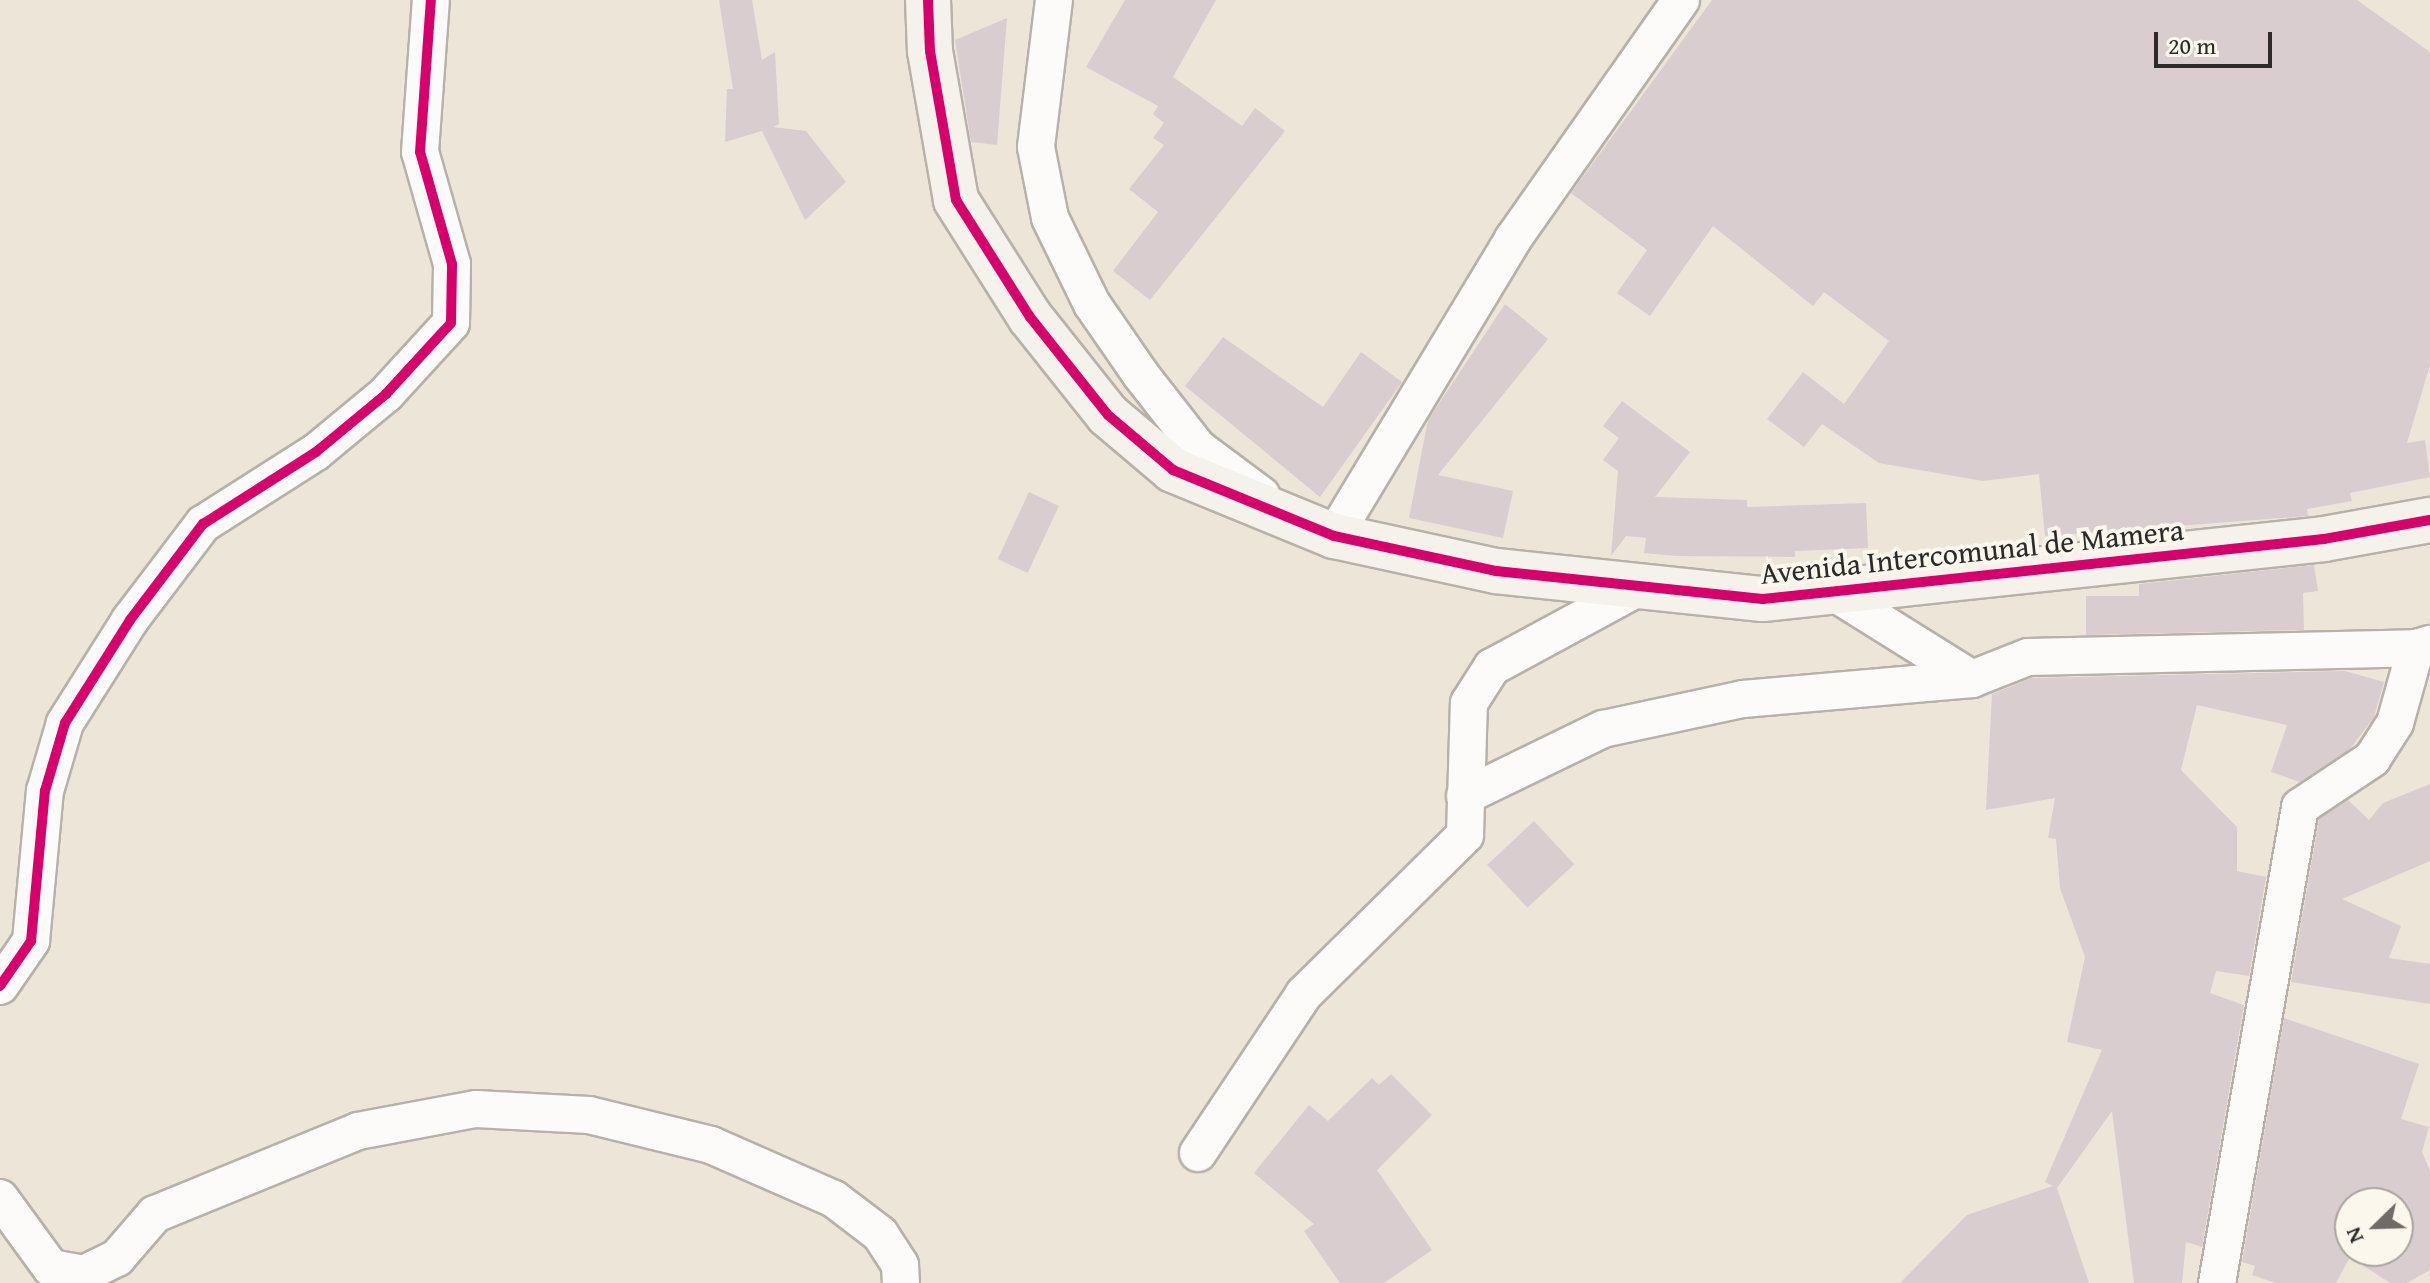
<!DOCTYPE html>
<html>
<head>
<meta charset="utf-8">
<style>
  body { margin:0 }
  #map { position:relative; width:2430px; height:1283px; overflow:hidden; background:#ede5d8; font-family:"Gentium Book Plus",serif }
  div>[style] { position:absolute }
  .building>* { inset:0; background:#d9cdd0; transform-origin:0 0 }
  .roads { filter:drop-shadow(2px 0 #b7b1a9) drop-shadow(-2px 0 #b7b1a9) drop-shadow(0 2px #b7b1a9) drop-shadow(0 -2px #b7b1a9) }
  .street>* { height:36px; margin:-18px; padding:0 18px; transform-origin:18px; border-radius:18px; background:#fcfbf9 }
  .secondary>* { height:44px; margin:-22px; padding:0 22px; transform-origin:22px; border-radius:22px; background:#f5f1eb }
  .cycleway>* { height:10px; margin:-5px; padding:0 5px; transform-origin:5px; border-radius:5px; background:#d6006c }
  span { translate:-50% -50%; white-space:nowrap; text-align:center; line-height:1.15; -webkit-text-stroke:8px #fbf7ec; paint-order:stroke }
  .street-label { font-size:30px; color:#2b2b2b }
  .north { position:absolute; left:2334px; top:1187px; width:80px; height:80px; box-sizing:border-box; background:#fbf7ec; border:2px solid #a8a59f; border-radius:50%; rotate:247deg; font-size:22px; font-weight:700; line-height:32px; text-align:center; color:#2b2b2b }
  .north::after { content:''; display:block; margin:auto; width:28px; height:36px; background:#6f6c68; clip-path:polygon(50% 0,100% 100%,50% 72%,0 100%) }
  .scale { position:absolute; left:2154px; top:32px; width:118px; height:36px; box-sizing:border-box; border:4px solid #2b2b2b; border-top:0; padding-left:10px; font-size:24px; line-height:28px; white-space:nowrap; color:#2b2b2b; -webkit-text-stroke:6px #fbf7ec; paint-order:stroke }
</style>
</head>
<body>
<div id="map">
  <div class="building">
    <div style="clip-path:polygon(719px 0,752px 0,762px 60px,775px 52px,779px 124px,773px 127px,806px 131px,846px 182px,805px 220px,762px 131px,725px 142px,727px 89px,733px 89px)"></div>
    <div style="clip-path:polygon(1125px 0,1216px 0,1173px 77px,1242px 126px,1255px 108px,1285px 131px,1150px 300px,1113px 271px,1158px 212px,1129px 189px,1164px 145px,1153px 138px,1164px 123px,1153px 114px,1158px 106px,1086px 67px)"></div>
    <div style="clip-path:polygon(1712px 0,2357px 0,2430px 52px,2430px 365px,2407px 443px,2425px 440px,2430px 477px,2350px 493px,2352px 501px,2307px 509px,2308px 516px,2045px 536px,2039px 474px,1983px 481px,1879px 463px,1822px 424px,1804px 447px,1767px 419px,1803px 372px,1844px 404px,1889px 341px,1824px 292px,1813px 306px,1713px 226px,1650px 316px,1617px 293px,1647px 250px,1571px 193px)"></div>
    <div style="clip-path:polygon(1007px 18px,997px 145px,971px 142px,955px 40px)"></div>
    <div style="clip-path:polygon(1505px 304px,1548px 339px,1438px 475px,1513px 491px,1503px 538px,1409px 518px,1428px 420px)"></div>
    <div style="clip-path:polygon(1223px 337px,1323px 407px,1361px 352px,1402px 382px,1320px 497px,1185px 386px)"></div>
    <div style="clip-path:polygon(1622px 401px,1690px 452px,1655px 497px,1747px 500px,1747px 507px,1866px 503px,1868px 548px,1795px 551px,1795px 557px,1677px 556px,1644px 553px,1646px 538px,1626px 536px,1611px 556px,1618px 471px,1603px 460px,1619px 438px,1603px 426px)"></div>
    <div style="left:1029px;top:492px;width:33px;height:74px;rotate:25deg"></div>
    <div style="clip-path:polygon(2314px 565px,2318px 591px,2303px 593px,2304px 630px,2086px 635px,2086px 596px,2139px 596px,2139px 584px)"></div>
    <div style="clip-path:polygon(2345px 671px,2384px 682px,2374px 717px,2350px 749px,2300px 782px,2271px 772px,2287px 725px,2197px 705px,2181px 770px,2237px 827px,2237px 871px,2266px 877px,2249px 976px,2216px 971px,2210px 993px,2244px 1005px,2202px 1247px,2186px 1242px,2182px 1283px,2134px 1283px,2112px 1111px,2057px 1188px,2089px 1283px,1900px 1283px,1967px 1215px,2053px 1186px,2045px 1182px,2102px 1050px,2067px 1042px,2085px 957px,2060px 888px,2056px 839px,2048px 838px,2055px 798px,1986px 810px,1992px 694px,2032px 678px)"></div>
    <div style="clip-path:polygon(2430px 784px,2430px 861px,2342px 899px,2401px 926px,2389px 958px,2430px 964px,2430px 1004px,2291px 982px,2319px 819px,2348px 800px,2369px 820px,2383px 803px)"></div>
    <div style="left:1534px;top:821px;width:59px;height:64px;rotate:47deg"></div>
    <div style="clip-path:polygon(evenodd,2284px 1018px,2419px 1064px,2401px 1119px,2429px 1127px,2422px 1152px,2430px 1171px,2430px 1270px,2407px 1283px,2390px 1283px,2350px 1257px,2336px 1283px,2275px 1283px,2252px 1275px,2255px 1266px,2242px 1262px,2284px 1018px,2350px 1203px,2398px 1203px,2398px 1251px,2350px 1251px,2350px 1203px)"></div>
    <div style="clip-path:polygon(1391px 1074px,1432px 1115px,1377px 1170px,1432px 1250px,1384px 1283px,1340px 1283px,1304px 1231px,1314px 1224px,1254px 1173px,1309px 1105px,1328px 1121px,1372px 1078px,1379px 1085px)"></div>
  </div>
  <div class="roads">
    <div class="street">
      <div style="left:1054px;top:0;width:148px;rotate:97deg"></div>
      <div style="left:1036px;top:147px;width:72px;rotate:78.8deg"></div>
      <div style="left:1050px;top:218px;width:96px;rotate:64deg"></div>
      <div style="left:1092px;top:304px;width:86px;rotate:55.4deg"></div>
      <div style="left:1141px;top:375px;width:93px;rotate:52deg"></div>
      <div style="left:1198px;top:448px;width:79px;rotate:36.7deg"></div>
      <div style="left:1334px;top:536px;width:347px;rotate:-58.9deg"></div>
      <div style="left:1513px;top:239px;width:292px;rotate:-54.9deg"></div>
      <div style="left:1833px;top:592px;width:164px;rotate:32deg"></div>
      <div style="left:1465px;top:796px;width:153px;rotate:-25.9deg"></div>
      <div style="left:1603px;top:729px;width:143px;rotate:-12.1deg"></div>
      <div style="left:1743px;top:699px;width:230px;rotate:-5deg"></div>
      <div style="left:1972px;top:679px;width:60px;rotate:-21.4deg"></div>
      <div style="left:2028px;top:657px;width:388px;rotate:-1.3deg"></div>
      <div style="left:0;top:986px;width:55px;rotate:-55.4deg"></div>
      <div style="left:31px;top:941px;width:151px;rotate:-84.7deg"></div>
      <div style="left:45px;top:791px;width:71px;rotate:-73.6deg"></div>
      <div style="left:65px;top:723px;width:122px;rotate:-57.7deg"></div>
      <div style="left:130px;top:620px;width:121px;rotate:-52.8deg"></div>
      <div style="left:203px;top:524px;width:134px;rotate:-32.5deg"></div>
      <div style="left:316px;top:452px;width:91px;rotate:-39.6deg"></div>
      <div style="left:386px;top:394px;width:96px;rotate:-47.5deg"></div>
      <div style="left:451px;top:323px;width:59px;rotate:-89deg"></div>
      <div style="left:452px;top:264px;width:116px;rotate:-105.9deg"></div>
      <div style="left:420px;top:152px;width:152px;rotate:-85.9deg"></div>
      <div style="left:1198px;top:1153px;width:191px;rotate:-56.3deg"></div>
      <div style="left:1304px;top:994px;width:226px;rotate:-44.6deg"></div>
      <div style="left:1465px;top:835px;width:132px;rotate:-88.3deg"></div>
      <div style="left:1469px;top:703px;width:43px;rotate:-57.4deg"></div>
      <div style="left:1492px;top:667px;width:166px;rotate:-28.4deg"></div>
      <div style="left:0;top:1198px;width:87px;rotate:53.9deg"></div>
      <div style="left:51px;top:1268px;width:34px;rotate:10deg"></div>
      <div style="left:84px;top:1274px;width:37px;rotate:-26deg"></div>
      <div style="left:117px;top:1258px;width:58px;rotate:-49.2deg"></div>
      <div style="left:155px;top:1214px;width:219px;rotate:-22.2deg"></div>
      <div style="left:358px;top:1131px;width:120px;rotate:-10.6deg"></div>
      <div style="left:476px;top:1109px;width:113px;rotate:3deg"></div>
      <div style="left:589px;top:1115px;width:126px;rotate:13.8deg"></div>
      <div style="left:711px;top:1145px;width:134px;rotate:23.7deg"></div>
      <div style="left:834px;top:1199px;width:58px;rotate:37.3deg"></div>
      <div style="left:880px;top:1234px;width:37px;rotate:57deg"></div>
      <div style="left:900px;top:1265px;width:18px;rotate:87deg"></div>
      <div style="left:2217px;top:1283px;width:483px;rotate:-80.1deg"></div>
      <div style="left:2300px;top:807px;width:87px;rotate:-33.7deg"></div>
      <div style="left:2372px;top:759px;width:43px;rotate:-57.4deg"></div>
      <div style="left:2395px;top:723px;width:78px;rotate:-74.4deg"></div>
      <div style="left:2416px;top:648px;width:15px;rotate:-16deg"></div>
    </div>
    <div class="secondary">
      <div style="left:928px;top:0;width:51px;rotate:87.8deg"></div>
      <div style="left:930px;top:51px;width:151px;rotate:80.1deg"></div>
      <div style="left:956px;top:200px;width:138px;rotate:57.7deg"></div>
      <div style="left:1030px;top:317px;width:125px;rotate:51.5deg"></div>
      <div style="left:1108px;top:415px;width:85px;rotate:40.2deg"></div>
      <div style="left:1173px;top:470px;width:174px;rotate:22.3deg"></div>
      <div style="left:1334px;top:536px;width:166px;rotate:12.2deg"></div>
      <div style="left:1496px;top:571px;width:268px;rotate:6deg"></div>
      <div style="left:1763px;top:599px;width:564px;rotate:-6.1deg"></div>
      <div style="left:2324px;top:539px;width:108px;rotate:-10.2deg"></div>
    </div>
  </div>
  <div class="cycleway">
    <div style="left:928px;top:0;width:51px;rotate:87.8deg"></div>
    <div style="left:930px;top:51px;width:151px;rotate:80.1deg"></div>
    <div style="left:956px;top:200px;width:138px;rotate:57.7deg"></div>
    <div style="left:1030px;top:317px;width:125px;rotate:51.5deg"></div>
    <div style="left:1108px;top:415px;width:85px;rotate:40.2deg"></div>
    <div style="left:1173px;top:470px;width:174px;rotate:22.3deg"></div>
    <div style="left:1334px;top:536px;width:166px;rotate:12.2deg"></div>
    <div style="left:1496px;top:571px;width:268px;rotate:6deg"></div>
    <div style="left:1763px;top:599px;width:564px;rotate:-6.1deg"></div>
    <div style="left:2324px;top:539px;width:108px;rotate:-10.2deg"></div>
    <div style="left:0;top:986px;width:55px;rotate:-55.4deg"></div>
    <div style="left:31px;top:941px;width:151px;rotate:-84.7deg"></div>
    <div style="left:45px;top:791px;width:71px;rotate:-73.6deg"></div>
    <div style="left:65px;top:723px;width:122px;rotate:-57.7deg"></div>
    <div style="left:130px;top:620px;width:121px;rotate:-52.8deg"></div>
    <div style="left:203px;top:524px;width:134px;rotate:-32.5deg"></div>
    <div style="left:316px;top:452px;width:91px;rotate:-39.6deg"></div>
    <div style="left:386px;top:394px;width:96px;rotate:-47.5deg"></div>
    <div style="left:451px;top:323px;width:59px;rotate:-89deg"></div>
    <div style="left:452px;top:264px;width:116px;rotate:-105.9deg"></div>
    <div style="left:420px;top:152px;width:152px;rotate:-85.9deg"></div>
  </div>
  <div class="street-label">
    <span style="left:1972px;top:551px;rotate:-6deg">Avenida Intercomunal de Mamera</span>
  </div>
  <div class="north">N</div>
  <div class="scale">20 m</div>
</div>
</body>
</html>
